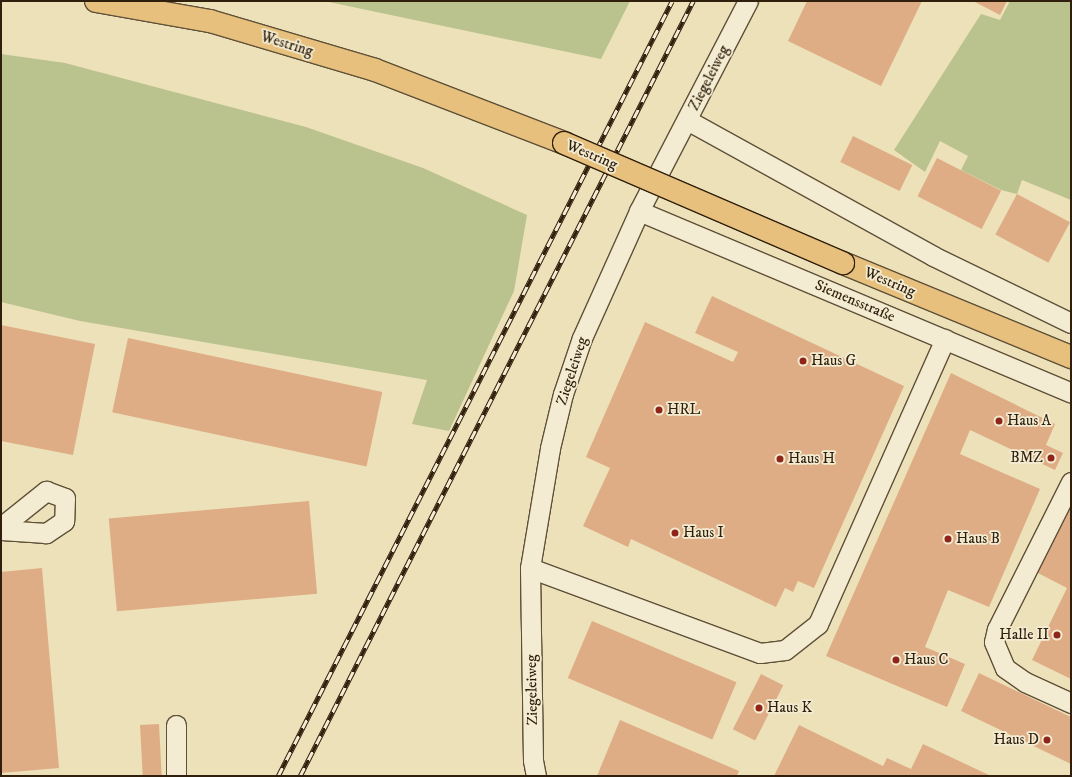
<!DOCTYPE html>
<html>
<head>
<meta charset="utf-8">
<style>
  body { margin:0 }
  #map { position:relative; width:1072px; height:777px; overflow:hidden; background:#ede1b9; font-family:"IM FELL DW Pica",serif }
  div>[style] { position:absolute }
  .green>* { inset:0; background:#bac28e }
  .building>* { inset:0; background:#dead85; transform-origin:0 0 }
  .roads { filter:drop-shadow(1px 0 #5f5038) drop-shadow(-1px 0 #5f5038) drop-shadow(0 1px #5f5038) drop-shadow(0 -1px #5f5038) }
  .minor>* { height:19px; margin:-9.5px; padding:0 9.5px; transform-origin:9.5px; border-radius:9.5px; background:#f3ecd2 }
  .major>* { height:22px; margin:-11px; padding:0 11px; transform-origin:11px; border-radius:11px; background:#e6c07c }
  .rail>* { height:4.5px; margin-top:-2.25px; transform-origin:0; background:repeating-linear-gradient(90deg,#f3ecd2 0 9px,#301f0d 0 18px); box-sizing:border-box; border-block:1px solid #301f0d }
  .bridges { filter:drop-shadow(1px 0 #301f0d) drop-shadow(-1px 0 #301f0d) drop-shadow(0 1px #301f0d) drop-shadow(0 -1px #301f0d) }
  .major-bridge>* { height:22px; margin:-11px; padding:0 11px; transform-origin:11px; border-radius:11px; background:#e6c07c }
  .dots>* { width:11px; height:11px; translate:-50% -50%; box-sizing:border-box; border:2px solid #f3ecd2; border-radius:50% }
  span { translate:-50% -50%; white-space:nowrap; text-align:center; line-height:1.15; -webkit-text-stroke:3.5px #f3ecd2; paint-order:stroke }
  .street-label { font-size:15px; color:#301f0d }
  .poi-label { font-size:15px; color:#301f0d }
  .left { translate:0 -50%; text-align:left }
  .right { translate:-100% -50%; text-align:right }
  .frame { position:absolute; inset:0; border:2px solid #301f0d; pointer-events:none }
</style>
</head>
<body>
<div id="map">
  <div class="green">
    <div style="clip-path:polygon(324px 1px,630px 1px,601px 59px)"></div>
    <div style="clip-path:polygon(1010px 1px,1071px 1px,1071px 200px,1022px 180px,1017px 194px,1001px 190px,961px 170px,968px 156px,940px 141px,925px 172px,894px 150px,981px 14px,1000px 20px)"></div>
    <div style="clip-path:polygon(1px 54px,65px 63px,306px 127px,423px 168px,527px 215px,514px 291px,449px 431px,412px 424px,427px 380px,80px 321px,1px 302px)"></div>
  </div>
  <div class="building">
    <div style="clip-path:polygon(807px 1px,922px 1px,881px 86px,788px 41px)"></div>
    <div style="clip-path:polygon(973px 1px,1007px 1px,1000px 15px)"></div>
    <div style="left:853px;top:136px;width:66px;height:29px;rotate:26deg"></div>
    <div style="left:937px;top:158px;width:72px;height:43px;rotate:27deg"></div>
    <div style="left:1017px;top:194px;width:60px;height:46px;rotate:28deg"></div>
    <div style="clip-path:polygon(712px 296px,904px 386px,814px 588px,798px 581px,793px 592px,785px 588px,776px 607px,631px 539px,628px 547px,583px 526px,610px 468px,586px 457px,645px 322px,733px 362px,738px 352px,695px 333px)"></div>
    <div style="clip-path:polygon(1px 325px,95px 344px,73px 455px,1px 441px)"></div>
    <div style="left:128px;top:338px;width:260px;height:76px;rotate:12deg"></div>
    <div style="clip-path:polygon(951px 373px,1055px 424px,1046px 445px,1063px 453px,1055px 470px,970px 430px,960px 454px,1040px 489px,989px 607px,948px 590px,925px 647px,965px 664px,947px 707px,826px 656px)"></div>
    <div style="clip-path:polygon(1071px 497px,1071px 679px,1032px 660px,1067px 588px,1034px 571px)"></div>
    <div style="left:309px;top:501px;width:93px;height:201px;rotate:85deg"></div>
    <div style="clip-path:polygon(42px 568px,59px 768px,1px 773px,1px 572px)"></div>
    <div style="left:592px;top:621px;width:157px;height:62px;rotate:23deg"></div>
    <div style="clip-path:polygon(979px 673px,1071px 717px,1071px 764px,961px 711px)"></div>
    <div style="left:761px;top:674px;width:25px;height:62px;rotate:27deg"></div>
    <div style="clip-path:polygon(620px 720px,739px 771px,737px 776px,597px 776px)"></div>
    <div style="left:159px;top:724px;width:52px;height:19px;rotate:87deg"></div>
    <div style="clip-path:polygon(799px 725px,883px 766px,887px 758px,911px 769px,923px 744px,991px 776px,774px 776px)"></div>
  </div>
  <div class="roads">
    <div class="minor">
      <div style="left:687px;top:120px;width:281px;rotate:28.9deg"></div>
      <div style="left:933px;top:256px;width:153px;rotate:25.9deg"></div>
      <div style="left:639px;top:211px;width:469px;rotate:22.8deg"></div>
      <div style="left:1071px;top:482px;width:165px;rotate:116.7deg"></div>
      <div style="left:997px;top:629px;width:13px;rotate:103deg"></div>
      <div style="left:994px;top:642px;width:28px;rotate:67deg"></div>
      <div style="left:1005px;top:668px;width:24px;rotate:35deg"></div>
      <div style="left:1025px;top:682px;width:51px;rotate:24.5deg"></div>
      <div style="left:1px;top:527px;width:58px;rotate:-38.7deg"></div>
      <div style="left:46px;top:491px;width:20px;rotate:20deg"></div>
      <div style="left:65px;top:498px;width:23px;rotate:92deg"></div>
      <div style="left:64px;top:521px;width:22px;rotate:146deg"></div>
      <div style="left:46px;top:533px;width:45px;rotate:-176.2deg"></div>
      <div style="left:530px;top:568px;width:245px;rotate:20.3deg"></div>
      <div style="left:760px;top:653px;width:25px;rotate:-7deg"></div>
      <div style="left:785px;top:650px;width:42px;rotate:-38.2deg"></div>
      <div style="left:818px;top:624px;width:312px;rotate:-66deg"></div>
      <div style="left:176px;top:776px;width:51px;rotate:-90deg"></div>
      <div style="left:536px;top:776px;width:16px;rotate:-101deg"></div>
      <div style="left:533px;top:760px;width:192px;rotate:-90.9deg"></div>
      <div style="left:530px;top:568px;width:122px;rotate:-80.5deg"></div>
      <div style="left:550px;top:448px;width:56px;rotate:-76.5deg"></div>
      <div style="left:563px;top:394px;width:59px;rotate:-71.3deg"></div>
      <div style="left:582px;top:338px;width:139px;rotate:-65.8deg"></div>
      <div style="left:639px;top:211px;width:237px;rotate:-62.6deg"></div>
    </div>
    <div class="major">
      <div style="left:96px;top:1px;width:116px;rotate:10deg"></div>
      <div style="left:210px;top:21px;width:172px;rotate:16.5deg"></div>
      <div style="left:375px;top:70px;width:203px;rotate:21.1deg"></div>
      <div style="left:843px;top:263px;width:247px;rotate:22.4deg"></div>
    </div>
  </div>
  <div class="rail">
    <div style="left:278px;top:776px;width:869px;rotate:-63.05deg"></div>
    <div style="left:300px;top:776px;width:869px;rotate:-63.11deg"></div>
  </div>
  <div class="bridges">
    <div class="major-bridge">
      <div style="left:564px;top:143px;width:304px;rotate:23.3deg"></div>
    </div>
  </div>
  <div class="dots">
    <div style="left:803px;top:361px;background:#8f2418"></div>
    <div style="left:659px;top:410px;background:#8f2418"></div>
    <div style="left:999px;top:421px;background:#8f2418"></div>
    <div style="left:1051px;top:458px;background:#8f2418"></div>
    <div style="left:780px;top:459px;background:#8f2418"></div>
    <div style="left:675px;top:533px;background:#8f2418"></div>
    <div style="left:948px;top:539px;background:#8f2418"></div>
    <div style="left:1057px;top:635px;background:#8f2418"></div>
    <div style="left:896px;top:660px;background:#8f2418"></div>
    <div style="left:759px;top:708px;background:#8f2418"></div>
    <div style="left:1047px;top:740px;background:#8f2418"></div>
  </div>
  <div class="street-label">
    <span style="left:287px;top:44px;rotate:17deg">Westring</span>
    <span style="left:709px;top:78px;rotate:-63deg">Ziegeleiweg</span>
    <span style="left:592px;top:155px;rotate:23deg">Westring</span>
    <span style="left:890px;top:282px;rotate:23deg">Westring</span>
    <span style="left:855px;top:301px;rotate:23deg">Siemensstraße</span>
    <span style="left:572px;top:371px;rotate:-72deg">Ziegeleiweg</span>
    <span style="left:532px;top:690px;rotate:-91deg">Ziegeleiweg</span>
  </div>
  <div class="poi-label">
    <span class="left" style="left:811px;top:361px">Haus G</span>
    <span class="left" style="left:667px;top:410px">HRL</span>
    <span class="left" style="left:1007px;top:421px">Haus A</span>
    <span class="right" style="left:1043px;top:458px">BMZ</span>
    <span class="left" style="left:788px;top:459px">Haus H</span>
    <span class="left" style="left:683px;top:533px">Haus I</span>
    <span class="left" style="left:956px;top:539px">Haus B</span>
    <span class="right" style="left:1049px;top:635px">Halle II</span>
    <span class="left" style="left:904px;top:660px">Haus C</span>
    <span class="left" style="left:767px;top:708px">Haus K</span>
    <span class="right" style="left:1039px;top:740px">Haus D</span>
  </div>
  <div class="frame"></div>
</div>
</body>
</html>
